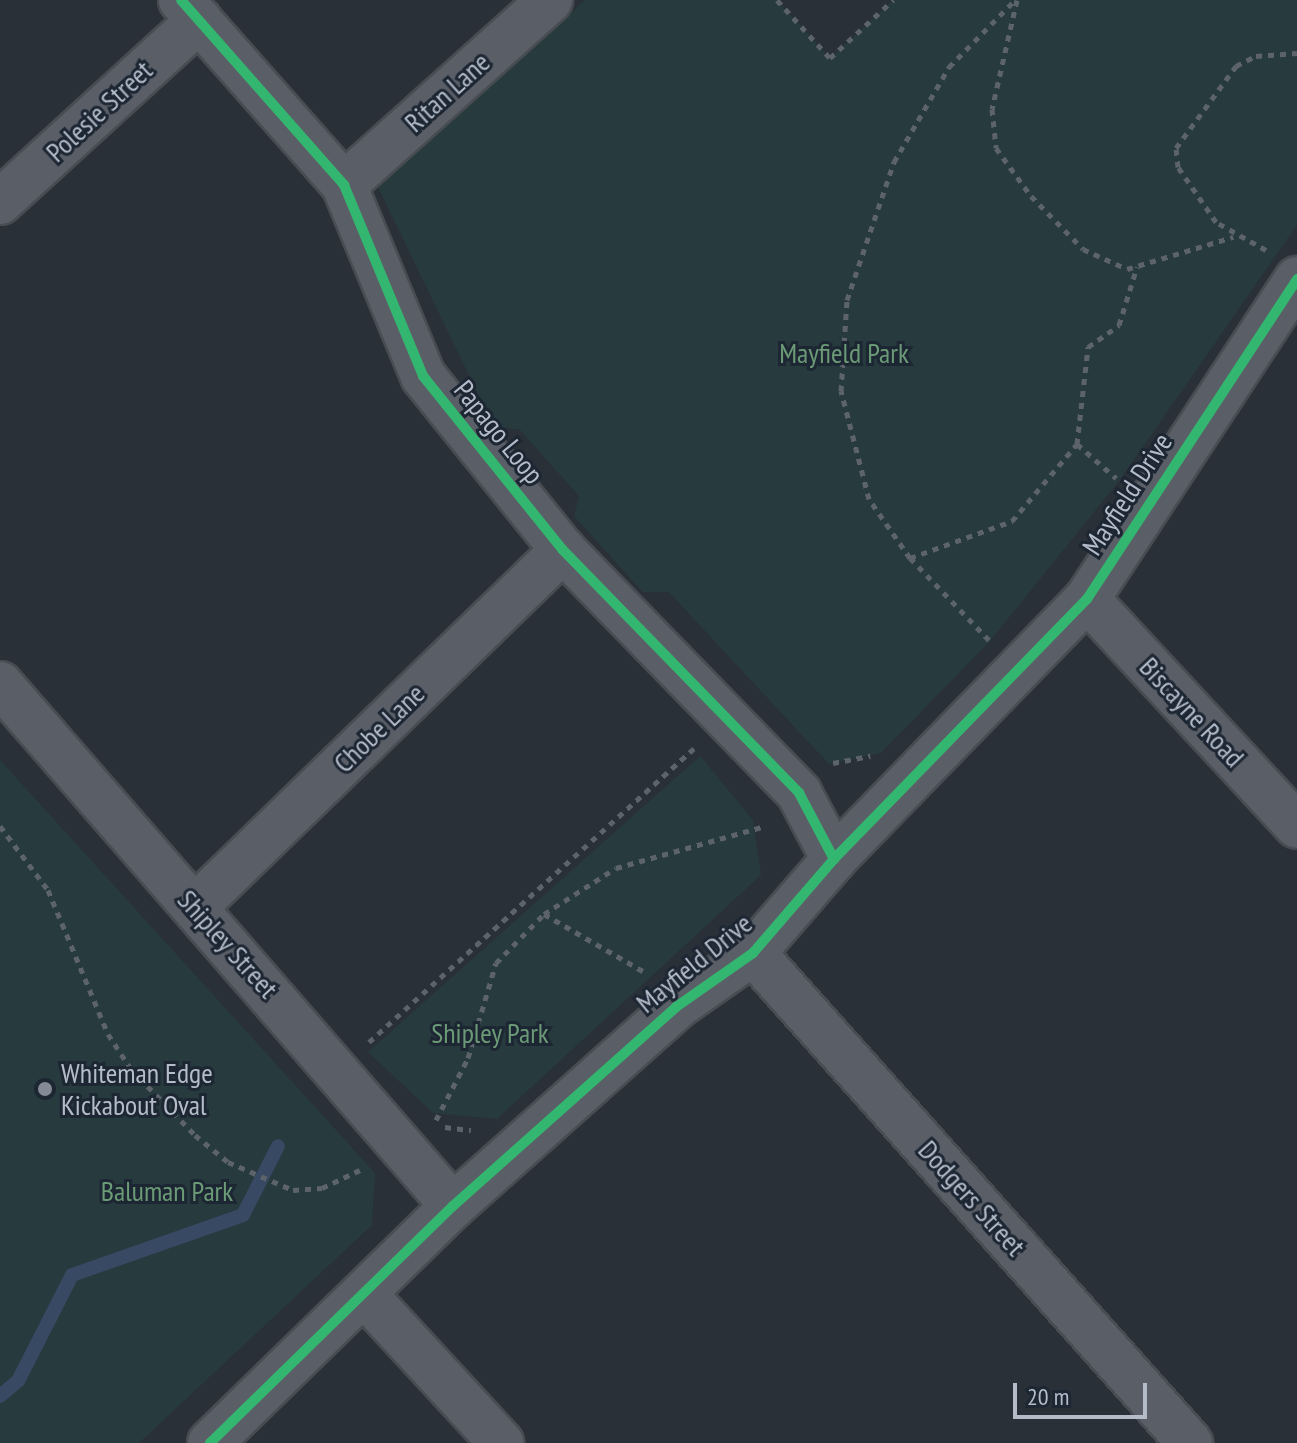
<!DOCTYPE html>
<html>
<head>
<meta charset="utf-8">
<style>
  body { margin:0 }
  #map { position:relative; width:1297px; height:1443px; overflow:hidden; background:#2a3038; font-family:"PT Sans Narrow",sans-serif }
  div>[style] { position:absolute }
  .green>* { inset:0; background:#273a3e }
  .stream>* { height:14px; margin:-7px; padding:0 7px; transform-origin:7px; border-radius:7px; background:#384963 }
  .path>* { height:5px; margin-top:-2.5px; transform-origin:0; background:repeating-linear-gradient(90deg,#5d636a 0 6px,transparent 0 12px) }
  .roads { filter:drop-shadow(2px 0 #484c53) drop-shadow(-2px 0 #484c53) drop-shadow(0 2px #484c53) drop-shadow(0 -2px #484c53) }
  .minor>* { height:44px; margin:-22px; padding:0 22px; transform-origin:22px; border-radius:22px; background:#5a5e66 }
  .cycleway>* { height:10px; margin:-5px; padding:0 5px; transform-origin:5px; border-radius:5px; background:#33b770 }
  .dots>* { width:22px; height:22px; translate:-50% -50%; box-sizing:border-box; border:4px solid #1d2633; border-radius:50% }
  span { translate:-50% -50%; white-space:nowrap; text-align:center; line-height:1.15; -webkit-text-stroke:6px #1d2633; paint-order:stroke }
  .street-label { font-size:28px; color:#b4bcc9 }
  .park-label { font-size:28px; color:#6b9a76 }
  .poi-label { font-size:28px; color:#b4bcc9 }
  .left { translate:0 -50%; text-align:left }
  .scale { position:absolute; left:1013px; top:1383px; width:134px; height:36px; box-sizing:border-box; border:4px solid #b4bcc9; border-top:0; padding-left:10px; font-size:24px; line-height:28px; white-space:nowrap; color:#b4bcc9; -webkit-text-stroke:6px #1d2633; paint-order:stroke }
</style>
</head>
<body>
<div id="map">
  <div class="green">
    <div style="clip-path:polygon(585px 0,777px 0,830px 58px,893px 0,1297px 0,1297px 225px,1119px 481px,990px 641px,881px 753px,829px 764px,669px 592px,643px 592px,574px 516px,579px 496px,520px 430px,493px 425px,378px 187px)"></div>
    <div style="clip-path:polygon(700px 756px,753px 820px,761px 875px,497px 1119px,433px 1113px,368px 1052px)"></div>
    <div style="clip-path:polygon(0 760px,375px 1173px,372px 1225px,139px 1443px,0 1443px)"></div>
  </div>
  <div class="stream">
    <div style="left:0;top:1396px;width:23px;rotate:-40deg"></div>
    <div style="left:18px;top:1381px;width:119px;rotate:-63deg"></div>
    <div style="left:72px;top:1275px;width:181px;rotate:-19.3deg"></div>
    <div style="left:243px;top:1215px;width:77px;rotate:-63.1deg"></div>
  </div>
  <div class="path">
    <div style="left:777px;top:0;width:79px;rotate:47.6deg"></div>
    <div style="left:830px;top:58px;width:86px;rotate:-42.6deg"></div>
    <div style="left:1017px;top:0;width:112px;rotate:102.9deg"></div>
    <div style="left:992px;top:109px;width:39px;rotate:84deg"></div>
    <div style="left:996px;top:148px;width:59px;rotate:53.9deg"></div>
    <div style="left:1031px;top:196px;width:74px;rotate:45.5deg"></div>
    <div style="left:1083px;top:249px;width:48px;rotate:24.4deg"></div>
    <div style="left:1127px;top:269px;width:111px;rotate:-16.8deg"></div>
    <div style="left:1266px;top:250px;width:57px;rotate:-150.8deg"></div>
    <div style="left:1216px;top:222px;width:67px;rotate:-124.6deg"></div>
    <div style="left:1178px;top:167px;width:19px;rotate:-96deg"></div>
    <div style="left:1176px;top:148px;width:102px;rotate:-53.8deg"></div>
    <div style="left:1236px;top:66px;width:22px;rotate:-27deg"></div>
    <div style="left:1256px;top:56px;width:41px;rotate:-4.2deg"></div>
    <div style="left:1077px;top:444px;width:52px;rotate:41.1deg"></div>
    <div style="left:910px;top:558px;width:109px;rotate:-19.9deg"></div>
    <div style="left:1012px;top:521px;width:101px;rotate:-49.8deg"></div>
    <div style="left:1077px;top:444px;width:98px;rotate:-83.5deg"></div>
    <div style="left:1088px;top:347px;width:38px;rotate:-35deg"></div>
    <div style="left:1119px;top:325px;width:61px;rotate:-72.8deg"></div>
    <div style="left:989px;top:640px;width:114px;rotate:-133.9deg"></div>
    <div style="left:910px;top:558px;width:72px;rotate:-124.8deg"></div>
    <div style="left:869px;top:499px;width:112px;rotate:-104.5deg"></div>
    <div style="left:841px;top:391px;width:91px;rotate:-86.2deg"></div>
    <div style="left:847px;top:300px;width:146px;rotate:-71.2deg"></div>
    <div style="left:894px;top:162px;width:110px;rotate:-59.9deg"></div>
    <div style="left:949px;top:67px;width:94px;rotate:-45.4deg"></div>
    <div style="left:833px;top:763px;width:38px;rotate:-11deg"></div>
    <div style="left:0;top:826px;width:80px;rotate:53.1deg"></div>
    <div style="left:48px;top:890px;width:156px;rotate:67.4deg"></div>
    <div style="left:108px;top:1034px;width:42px;rotate:56.7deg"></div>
    <div style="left:131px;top:1069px;width:92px;rotate:45.9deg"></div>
    <div style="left:195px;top:1135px;width:43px;rotate:39.3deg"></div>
    <div style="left:228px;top:1162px;width:71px;rotate:23.3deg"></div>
    <div style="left:293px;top:1190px;width:29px;rotate:-4deg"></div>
    <div style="left:322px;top:1188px;width:44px;rotate:-25.4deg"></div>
    <div style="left:544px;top:914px;width:118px;rotate:30deg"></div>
    <div style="left:369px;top:1042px;width:438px;rotate:-42.1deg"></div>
    <div style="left:436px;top:1120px;width:70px;rotate:-62.7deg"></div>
    <div style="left:468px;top:1058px;width:99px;rotate:-73.6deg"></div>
    <div style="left:496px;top:963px;width:69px;rotate:-45.6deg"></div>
    <div style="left:544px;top:914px;width:85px;rotate:-32.6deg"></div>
    <div style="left:616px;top:868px;width:155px;rotate:-15.7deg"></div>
    <div style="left:445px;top:1127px;width:26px;rotate:7deg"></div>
  </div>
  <div class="roads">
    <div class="minor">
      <div style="left:181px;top:0;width:247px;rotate:48.6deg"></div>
      <div style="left:344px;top:185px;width:207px;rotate:67.5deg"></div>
      <div style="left:423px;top:376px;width:223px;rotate:51.2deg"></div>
      <div style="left:563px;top:550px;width:339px;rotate:45.8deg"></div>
      <div style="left:799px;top:793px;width:75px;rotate:62.1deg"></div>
      <div style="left:344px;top:185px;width:277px;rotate:-41.9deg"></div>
      <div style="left:0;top:202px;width:270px;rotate:-42.4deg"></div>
      <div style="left:1087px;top:599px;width:309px;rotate:47.2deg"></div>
      <div style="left:0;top:684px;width:691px;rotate:49.05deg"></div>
      <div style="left:195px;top:907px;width:513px;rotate:-44.13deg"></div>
      <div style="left:753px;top:953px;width:657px;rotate:48.27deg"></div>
      <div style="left:366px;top:1296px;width:200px;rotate:47.4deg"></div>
      <div style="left:210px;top:1443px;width:339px;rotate:-44.3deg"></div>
      <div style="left:453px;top:1206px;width:299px;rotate:-41.7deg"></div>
      <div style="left:676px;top:1007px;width:94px;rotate:-35deg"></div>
      <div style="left:753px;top:953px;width:124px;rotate:-49.2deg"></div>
      <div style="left:834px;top:859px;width:363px;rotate:-45.8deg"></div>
      <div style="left:1087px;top:599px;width:383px;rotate:-56.7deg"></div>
    </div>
  </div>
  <div class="cycleway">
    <div style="left:181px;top:0;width:247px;rotate:48.6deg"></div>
    <div style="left:344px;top:185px;width:207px;rotate:67.5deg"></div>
    <div style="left:423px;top:376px;width:223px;rotate:51.2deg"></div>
    <div style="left:563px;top:550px;width:339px;rotate:45.8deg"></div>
    <div style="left:799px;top:793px;width:75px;rotate:62.1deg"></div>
    <div style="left:210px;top:1443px;width:339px;rotate:-44.3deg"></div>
    <div style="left:453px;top:1206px;width:299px;rotate:-41.7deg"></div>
    <div style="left:676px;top:1007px;width:94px;rotate:-35deg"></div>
    <div style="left:753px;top:953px;width:124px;rotate:-49.2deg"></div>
    <div style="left:834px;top:859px;width:363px;rotate:-45.8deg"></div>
    <div style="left:1087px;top:599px;width:383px;rotate:-56.7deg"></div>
  </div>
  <div class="dots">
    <div style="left:45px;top:1089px;background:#848b96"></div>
  </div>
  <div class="street-label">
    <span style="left:447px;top:92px;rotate:-42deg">Ritan Lane</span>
    <span style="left:99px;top:111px;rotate:-43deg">Polesie Street</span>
    <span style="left:499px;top:432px;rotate:51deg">Papago Loop</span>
    <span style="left:1127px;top:494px;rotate:-57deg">Mayfield Drive</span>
    <span style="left:1192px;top:712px;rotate:47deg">Biscayne Road</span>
    <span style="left:379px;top:728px;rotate:-44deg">Chobe Lane</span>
    <span style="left:228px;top:944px;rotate:48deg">Shipley Street</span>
    <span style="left:694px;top:963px;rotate:-39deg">Mayfield Drive</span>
    <span style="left:972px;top:1198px;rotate:48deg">Dodgers Street</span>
  </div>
  <div class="park-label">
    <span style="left:844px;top:353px">Mayfield Park</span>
    <span style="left:490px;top:1033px">Shipley Park</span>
    <span style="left:167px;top:1191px">Baluman Park</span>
  </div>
  <div class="poi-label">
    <span class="left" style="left:61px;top:1089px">Whiteman Edge<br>Kickabout Oval</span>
  </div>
  <div class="scale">20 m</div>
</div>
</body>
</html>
